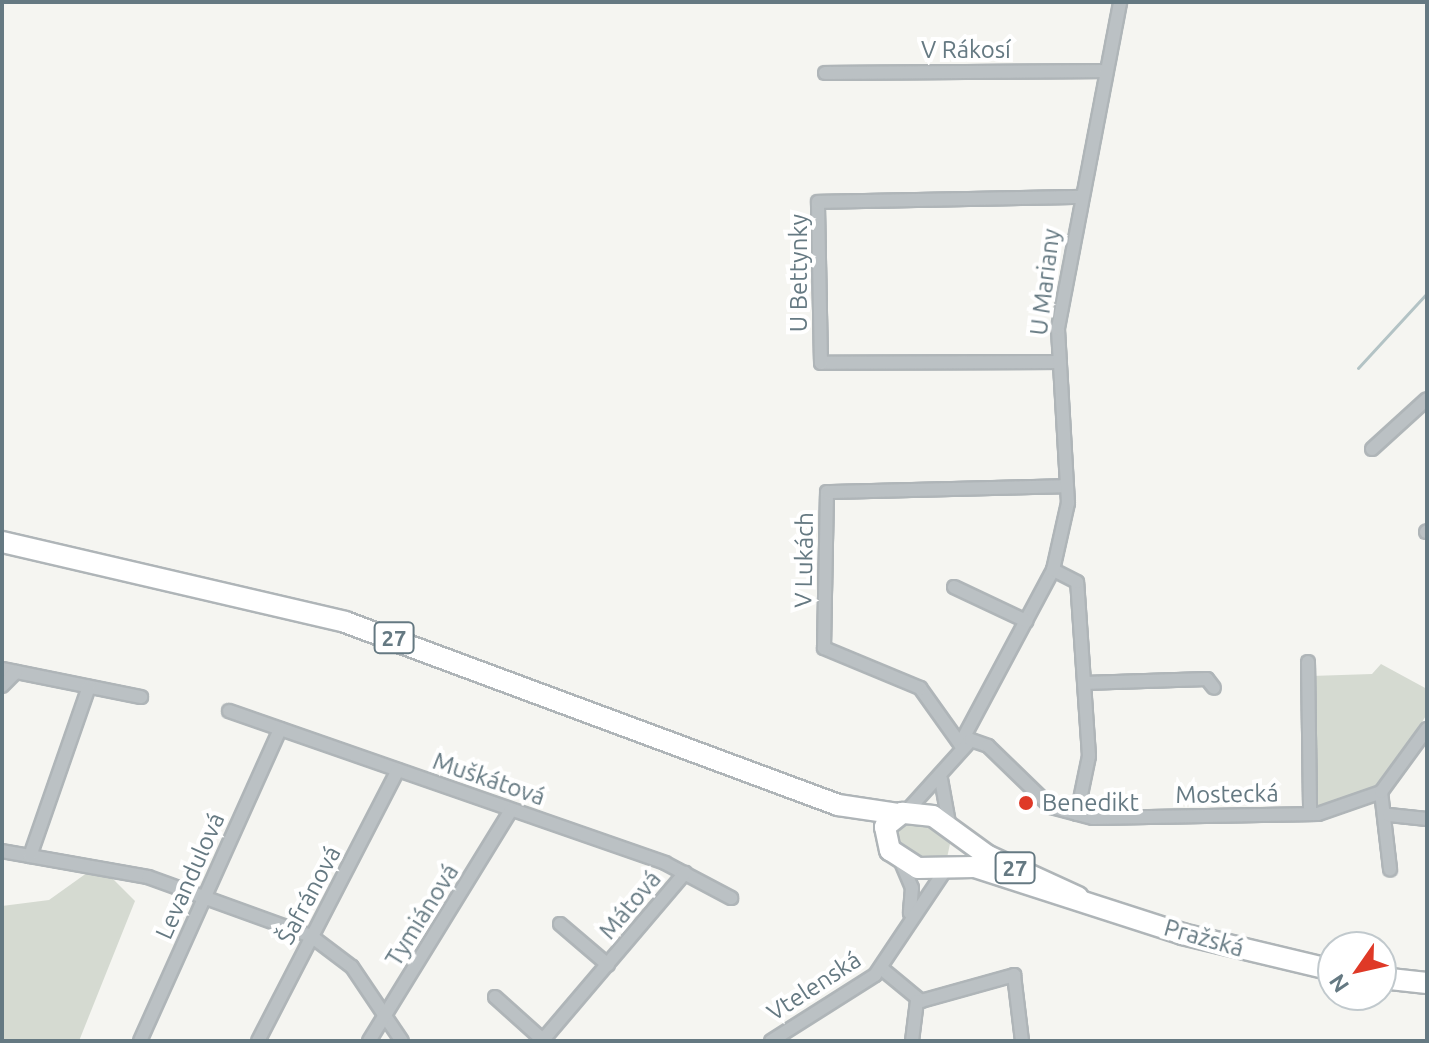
<!DOCTYPE html>
<html>
<head>
<meta charset="utf-8">
<style>
  body { margin:0 }
  #map { position:relative; width:1429px; height:1043px; overflow:hidden; background:#f5f5f1; font-family:Ubuntu,sans-serif }
  div>[style] { position:absolute }
  .green>* { inset:0; background:#d5dad1 }
  .stream>* { height:3px; margin:-1.5px; padding:0 1.5px; transform-origin:1.5px; border-radius:1.5px; background:#b3c3c5 }
  .roads { filter:drop-shadow(2px 0 #afb5b8) drop-shadow(-2px 0 #afb5b8) drop-shadow(0 2px #afb5b8) drop-shadow(0 -2px #afb5b8) }
  .street>* { height:12px; margin:-6px; padding:0 6px; transform-origin:6px; border-radius:6px; background:#bbc1c4 }
  .primary>* { height:20px; margin:-10px; padding:0 10px; transform-origin:10px; border-radius:10px; background:#fff }
  .dots>* { width:22px; height:22px; translate:-50% -50%; box-sizing:border-box; border:4px solid #fff; border-radius:50% }
  span { translate:-50% -50%; white-space:nowrap; text-align:center; line-height:1.15; -webkit-text-stroke:8px #fff; paint-order:stroke }
  .shield-label span { padding:2px 6px; background:#fff; border:2px solid; border-radius:6px; -webkit-text-stroke-width:0 }
  .shield-label { font-size:22px; color:#657982; font-weight:700 }
  .street-label { font-size:24px; color:#657982 }
  .poi-label { font-size:24px; color:#657982 }
  .left { translate:0 -50%; text-align:left }
  .frame { position:absolute; inset:0; border:4px solid #657982; pointer-events:none }
  .north { position:absolute; left:1317px; top:931px; width:80px; height:80px; box-sizing:border-box; background:#fff; border:2px solid #c1c9cd; border-radius:50%; rotate:236deg; font-size:22px; font-weight:700; line-height:32px; text-align:center; color:#657982 }
  .north::after { content:''; display:block; margin:auto; width:28px; height:36px; background:#df3927; clip-path:polygon(50% 0,100% 100%,50% 72%,0 100%) }
</style>
</head>
<body>
<div id="map">
  <div class="green">
    <div style="clip-path:polygon(1381px 664px,1427px 689px,1427px 714px,1386px 781px,1315px 810px,1311px 676px,1372px 674px)"></div>
    <div style="clip-path:polygon(924px 820px,951px 839px,947px 858px,920px 860px,898px 845px,900px 823px)"></div>
    <div style="clip-path:polygon(91px 870px,107px 873px,135px 901px,79px 1041px,2px 1041px,2px 906px,49px 900px)"></div>
  </div>
  <div class="stream">
    <div style="left:1358px;top:368px;width:102px;rotate:-47.4deg"></div>
  </div>
  <div class="roads">
    <div class="street">
      <div style="left:825px;top:73px;width:281px;rotate:-0.4deg"></div>
      <div style="left:1060px;top:362px;width:239px;rotate:179.8deg"></div>
      <div style="left:821px;top:363px;width:161px;rotate:-91.1deg"></div>
      <div style="left:818px;top:202px;width:262px;rotate:-1.1deg"></div>
      <div style="left:1372px;top:449px;width:74px;rotate:-42.3deg"></div>
      <div style="left:1426px;top:532px;width:1px;rotate:-45deg"></div>
      <div style="left:1053px;top:570px;width:197px;rotate:118.1deg"></div>
      <div style="left:960px;top:744px;width:69px;rotate:-125.5deg"></div>
      <div style="left:920px;top:688px;width:104px;rotate:-157.4deg"></div>
      <div style="left:824px;top:648px;width:156px;rotate:-88.9deg"></div>
      <div style="left:827px;top:492px;width:240px;rotate:-1.4deg"></div>
      <div style="left:954px;top:587px;width:80px;rotate:25.3deg"></div>
      <div style="left:1308px;top:662px;width:152px;rotate:89.2deg"></div>
      <div style="left:2px;top:669px;width:142px;rotate:11.4deg"></div>
      <div style="left:1084px;top:683px;width:123px;rotate:-1.9deg"></div>
      <div style="left:1207px;top:679px;width:11px;rotate:52deg"></div>
      <div style="left:2px;top:686px;width:20px;rotate:-45deg"></div>
      <div style="left:229px;top:711px;width:462px;rotate:19.2deg"></div>
      <div style="left:665px;top:863px;width:75px;rotate:27.9deg"></div>
      <div style="left:941px;top:779px;width:45px;rotate:79.7deg"></div>
      <div style="left:1381px;top:792px;width:78px;rotate:83.3deg"></div>
      <div style="left:906px;top:812px;width:97px;rotate:-47.9deg"></div>
      <div style="left:971px;top:740px;width:18px;rotate:19deg"></div>
      <div style="left:988px;top:746px;width:88px;rotate:44.1deg"></div>
      <div style="left:1051px;top:807px;width:43px;rotate:14.7deg"></div>
      <div style="left:1093px;top:818px;width:225px;rotate:-1deg"></div>
      <div style="left:1318px;top:814px;width:67px;rotate:-19.2deg"></div>
      <div style="left:1381px;top:792px;width:78px;rotate:-53.9deg"></div>
      <div style="left:1077px;top:814px;width:59px;rotate:-78.3deg"></div>
      <div style="left:1089px;top:756px;width:174px;rotate:-93.9deg"></div>
      <div style="left:1077px;top:582px;width:27px;rotate:-153deg"></div>
      <div style="left:1053px;top:570px;width:69px;rotate:-77.4deg"></div>
      <div style="left:1068px;top:503px;width:175px;rotate:-93.3deg"></div>
      <div style="left:1058px;top:328px;width:332px;rotate:-79.2deg"></div>
      <div style="left:1389px;top:815px;width:38px;rotate:6deg"></div>
      <div style="left:2px;top:851px;width:148px;rotate:10.1deg"></div>
      <div style="left:148px;top:877px;width:173px;rotate:19.9deg"></div>
      <div style="left:311px;top:936px;width:51px;rotate:37.1deg"></div>
      <div style="left:352px;top:967px;width:89px;rotate:56deg"></div>
      <div style="left:30px;top:856px;width:179px;rotate:-70.8deg"></div>
      <div style="left:901px;top:862px;width:28px;rotate:67deg"></div>
      <div style="left:912px;top:888px;width:25px;rotate:95deg"></div>
      <div style="left:560px;top:924px;width:63px;rotate:40.5deg"></div>
      <div style="left:881px;top:968px;width:52px;rotate:39.5deg"></div>
      <div style="left:921px;top:1001px;width:97px;rotate:-15.6deg"></div>
      <div style="left:1014px;top:975px;width:66px;rotate:83.1deg"></div>
      <div style="left:495px;top:997px;width:64px;rotate:41.9deg"></div>
      <div style="left:140px;top:1041px;width:342px;rotate:-65.8deg"></div>
      <div style="left:258px;top:1041px;width:305px;rotate:-62.7deg"></div>
      <div style="left:369px;top:1041px;width:271px;rotate:-58.4deg"></div>
      <div style="left:542px;top:1041px;width:221px;rotate:-49.6deg"></div>
      <div style="left:771px;top:1041px;width:123px;rotate:-32.4deg"></div>
      <div style="left:875px;top:975px;width:128px;rotate:-56.2deg"></div>
      <div style="left:912px;top:1041px;width:40px;rotate:-82.9deg"></div>
    </div>
    <div class="primary">
      <div style="left:2px;top:542px;width:352px;rotate:13.1deg"></div>
      <div style="left:345px;top:622px;width:526px;rotate:20.36deg"></div>
      <div style="left:838px;top:805px;width:62px;rotate:8.4deg"></div>
      <div style="left:1078px;top:897px;width:99px;rotate:-155.5deg"></div>
      <div style="left:988px;top:856px;width:68px;rotate:-144deg"></div>
      <div style="left:933px;top:816px;width:31px;rotate:-174deg"></div>
      <div style="left:902px;top:813px;width:22px;rotate:141deg"></div>
      <div style="left:885px;top:827px;width:24px;rotate:78deg"></div>
      <div style="left:890px;top:850px;width:33px;rotate:33deg"></div>
      <div style="left:918px;top:868px;width:57px;rotate:-1deg"></div>
      <div style="left:975px;top:867px;width:218px;rotate:17.9deg"></div>
      <div style="left:1182px;top:934px;width:155px;rotate:13.4deg"></div>
      <div style="left:1381px;top:978px;width:46px;rotate:6.2deg"></div>
    </div>
  </div>
  <div class="dots">
    <div style="left:1026px;top:803px;background:#df3927"></div>
  </div>
  <div class="shield-label">
    <span style="left:394px;top:638px">27</span>
    <span style="left:1015px;top:868px">27</span>
  </div>
  <div class="street-label">
    <span style="left:966px;top:50px">V Rákosí</span>
    <span style="left:799px;top:273px;rotate:-90deg">U Bettynky</span>
    <span style="left:1045px;top:282px;rotate:-83deg">U Mariany</span>
    <span style="left:804px;top:560px;rotate:-89deg">V Lukách</span>
    <span style="left:489px;top:779px;rotate:19deg">Muškátová</span>
    <span style="left:1227px;top:794px;rotate:-1deg">Mostecká</span>
    <span style="left:190px;top:876px;rotate:-66deg">Levandulová</span>
    <span style="left:309px;top:895px;rotate:-62deg">Šafránová</span>
    <span style="left:630px;top:905px;rotate:-50deg">Mátová</span>
    <span style="left:422px;top:915px;rotate:-58deg">Tymiánová</span>
    <span style="left:1204px;top:938px;rotate:16deg">Pražská</span>
    <span style="left:814px;top:986px;rotate:-33deg">Vtelenská</span>
  </div>
  <div class="poi-label">
    <span class="left" style="left:1042px;top:803px">Benedikt</span>
  </div>
  <div class="frame"></div>
  <div class="north">N</div>
</div>
</body>
</html>
